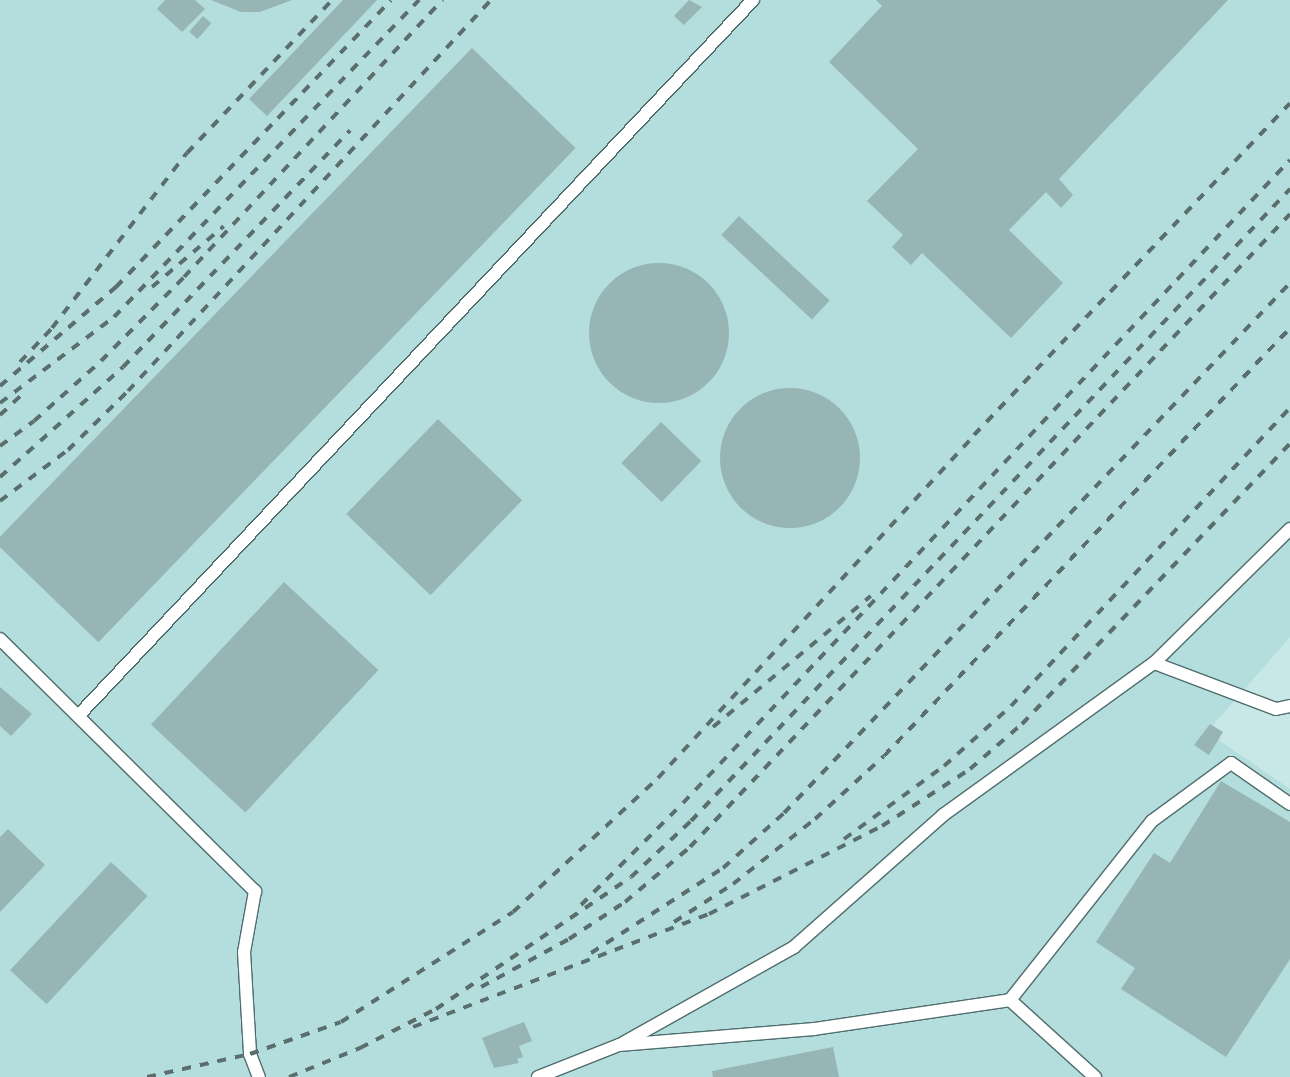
<!DOCTYPE html>
<html>
<head>
<meta charset="utf-8">
<style>
  body { margin:0 }
  #map { position:relative; width:1290px; height:1077px; overflow:hidden; background:#c8e7e7; font-family:Raleway,sans-serif }
  div>[style] { position:absolute }
  .built>* { inset:0; background:#b4dddd }
  .building>* { inset:0; background:#97b5b5; transform-origin:0 0 }
  .round { border-radius:50% }
  .roads { filter:drop-shadow(1px 0 #506d6d) drop-shadow(-1px 0 #506d6d) drop-shadow(0 1px #506d6d) drop-shadow(0 -1px #506d6d) }
  .lane>* { height:12px; margin:-6px; padding:0 6px; transform-origin:6px; border-radius:6px; background:#fff }
  .rail>* { height:4px; margin-top:-2px; transform-origin:0; background:repeating-linear-gradient(90deg,#5b6e6e 0 9px,transparent 0 18px) }
  span { translate:-50% -50%; white-space:nowrap; text-align:center; line-height:1.15; -webkit-text-stroke:5px #fff; paint-order:stroke }
</style>
</head>
<body>
<div id="map">
  <div class="built">
    <div style="clip-path:polygon(0 0,1290px 0,1290px 637px,1207px 732px,1290px 789px,1290px 1077px,0 1077px)"></div>
  </div>
  <div class="building">
    <div style="clip-path:polygon(165px 0,195px 0,205px 9px,182px 32px,157px 9px)"></div>
    <div style="clip-path:polygon(211px 0,292px 0,260px 12px,241px 12px)"></div>
    <div style="clip-path:polygon(343px 0,377px 0,267px 116px,249px 99px)"></div>
    <div style="clip-path:polygon(689px 0,702px 7px,684px 25px,674px 16px)"></div>
    <div style="clip-path:polygon(876px 0,1228px 0,1059px 179px,1073px 195px,1061px 208px,1046px 192px,1009px 230px,1063px 283px,1011px 338px,922px 253px,911px 265px,892px 247px,903px 235px,867px 201px,918px 149px,829px 62px,882px 6px)"></div>
    <div style="left:203px;top:16px;width:11px;height:21px;rotate:41deg"></div>
    <div style="left:472px;top:48px;width:144px;height:687px;rotate:44deg"></div>
    <div style="left:739px;top:216px;width:124px;height:26px;rotate:43deg"></div>
    <div class="round" style="left:589px;top:263px;width:140px;height:140px"></div>
    <div class="round" style="left:720px;top:388px;width:140px;height:140px"></div>
    <div style="left:438px;top:419px;width:117px;height:132px;rotate:44deg"></div>
    <div style="left:661px;top:422px;width:56px;height:57px;rotate:44deg"></div>
    <div style="left:284px;top:582px;width:129px;height:195px;rotate:43deg"></div>
    <div style="clip-path:polygon(0 687px,32px 714px,11px 736px,0 726px)"></div>
    <div style="clip-path:polygon(1210px 724px,1223px 732px,1209px 755px,1194px 745px)"></div>
    <div style="clip-path:polygon(1221px 781px,1290px 822px,1290px 959px,1226px 1057px,1121px 989px,1135px 968px,1096px 942px,1154px 853px,1170px 863px)"></div>
    <div style="clip-path:polygon(8px 829px,45px 865px,0 912px,0 837px)"></div>
    <div style="left:111px;top:862px;width:50px;height:148px;rotate:43deg"></div>
    <div style="clip-path:polygon(524px 1022px,532px 1041px,519px 1046px,523px 1057px,517px 1059px,519px 1063px,494px 1068px,482px 1038px)"></div>
    <div style="clip-path:polygon(833px 1047px,839px 1077px,713px 1077px,712px 1071px)"></div>
  </div>
  <div class="roads">
    <div class="lane">
      <div style="left:0;top:639px;width:359px;rotate:44.7deg"></div>
      <div style="left:255px;top:891px;width:62px;rotate:100.2deg"></div>
      <div style="left:244px;top:952px;width:102px;rotate:86.6deg"></div>
      <div style="left:250px;top:1054px;width:25px;rotate:69deg"></div>
      <div style="left:1154px;top:663px;width:191px;rotate:-44.6deg"></div>
      <div style="left:78px;top:716px;width:984px;rotate:-46.69deg"></div>
      <div style="left:1010px;top:1000px;width:115px;rotate:42.2deg"></div>
      <div style="left:623px;top:1043px;width:196px;rotate:-29.3deg"></div>
      <div style="left:794px;top:947px;width:199px;rotate:-41.5deg"></div>
      <div style="left:943px;top:815px;width:260px;rotate:-35.8deg"></div>
      <div style="left:1154px;top:663px;width:130px;rotate:20.7deg"></div>
      <div style="left:1276px;top:709px;width:14px;rotate:-12deg"></div>
      <div style="left:538px;top:1077px;width:87px;rotate:-21.6deg"></div>
      <div style="left:619px;top:1045px;width:196px;rotate:-4.7deg"></div>
      <div style="left:814px;top:1029px;width:198px;rotate:-8.4deg"></div>
      <div style="left:1010px;top:1000px;width:228px;rotate:-51.6deg"></div>
      <div style="left:1152px;top:821px;width:98px;rotate:-36.3deg"></div>
      <div style="left:1231px;top:763px;width:72px;rotate:34.8deg"></div>
    </div>
  </div>
  <div class="rail">
    <div style="left:152px;top:287px;width:94px;rotate:-40.3deg"></div>
    <div style="left:20px;top:362px;width:47px;rotate:-46.7deg"></div>
    <div style="left:52px;top:328px;width:221px;rotate:-52.4deg"></div>
    <div style="left:187px;top:153px;width:211px;rotate:-46.5deg"></div>
    <div style="left:0;top:386px;width:153px;rotate:-40.5deg"></div>
    <div style="left:116px;top:287px;width:397px;rotate:-46.2deg"></div>
    <div style="left:0;top:403px;width:143px;rotate:-37deg"></div>
    <div style="left:114px;top:317px;width:440px;rotate:-46.1deg"></div>
    <div style="left:0;top:415px;width:35px;rotate:-43deg"></div>
    <div style="left:0;top:446px;width:42px;rotate:-36.3deg"></div>
    <div style="left:34px;top:421px;width:90px;rotate:-41.8deg"></div>
    <div style="left:101px;top:361px;width:118px;rotate:-45.3deg"></div>
    <div style="left:184px;top:277px;width:379px;rotate:-47deg"></div>
    <div style="left:0;top:477px;width:165px;rotate:-41.8deg"></div>
    <div style="left:123px;top:367px;width:328px;rotate:-46.2deg"></div>
    <div style="left:0;top:501px;width:85px;rotate:-36.9deg"></div>
    <div style="left:68px;top:450px;width:84px;rotate:-44.5deg"></div>
    <div style="left:128px;top:391px;width:534px;rotate:-47.13deg"></div>
    <div style="left:713px;top:727px;width:205px;rotate:-39.7deg"></div>
    <div style="left:844px;top:839px;width:124px;rotate:-36.1deg"></div>
    <div style="left:944px;top:766px;width:90px;rotate:-41.8deg"></div>
    <div style="left:1011px;top:706px;width:408px;rotate:-46.9deg"></div>
    <div style="left:581px;top:905px;width:144px;rotate:-45deg"></div>
    <div style="left:683px;top:803px;width:884px;rotate:-46.65deg"></div>
    <div style="left:674px;top:922px;width:70px;rotate:-32.8deg"></div>
    <div style="left:733px;top:884px;width:105px;rotate:-38.4deg"></div>
    <div style="left:815px;top:819px;width:93px;rotate:-42.4deg"></div>
    <div style="left:884px;top:756px;width:590px;rotate:-46.51deg"></div>
    <div style="left:591px;top:953px;width:157px;rotate:-32.8deg"></div>
    <div style="left:723px;top:868px;width:82px;rotate:-42deg"></div>
    <div style="left:784px;top:813px;width:733px;rotate:-46.33deg"></div>
    <div style="left:481px;top:987px;width:100px;rotate:-28.6deg"></div>
    <div style="left:569px;top:939px;width:67px;rotate:-33.5deg"></div>
    <div style="left:625px;top:902px;width:85px;rotate:-40.2deg"></div>
    <div style="left:690px;top:847px;width:872px;rotate:-46.53deg"></div>
    <div style="left:413px;top:1027px;width:317px;rotate:-20.9deg"></div>
    <div style="left:709px;top:914px;width:194px;rotate:-27deg"></div>
    <div style="left:882px;top:826px;width:105px;rotate:-32.9deg"></div>
    <div style="left:970px;top:769px;width:69px;rotate:-40.9deg"></div>
    <div style="left:1022px;top:724px;width:388px;rotate:-46.3deg"></div>
    <div style="left:147px;top:1077px;width:106px;rotate:-12.6deg"></div>
    <div style="left:250px;top:1054px;width:96px;rotate:-19.4deg"></div>
    <div style="left:341px;top:1022px;width:204px;rotate:-32.6deg"></div>
    <div style="left:513px;top:912px;width:197px;rotate:-42.7deg"></div>
    <div style="left:658px;top:778px;width:466px;rotate:-47.3deg"></div>
    <div style="left:974px;top:435px;width:458px;rotate:-46.4deg"></div>
    <div style="left:289px;top:1077px;width:77px;rotate:-22.2deg"></div>
    <div style="left:360px;top:1048px;width:85px;rotate:-27.2deg"></div>
    <div style="left:436px;top:1009px;width:235px;rotate:-34.1deg"></div>
    <div style="left:631px;top:877px;width:82px;rotate:-43deg"></div>
    <div style="left:691px;top:821px;width:871px;rotate:-46.54deg"></div>
  </div>
</div>
</body>
</html>
